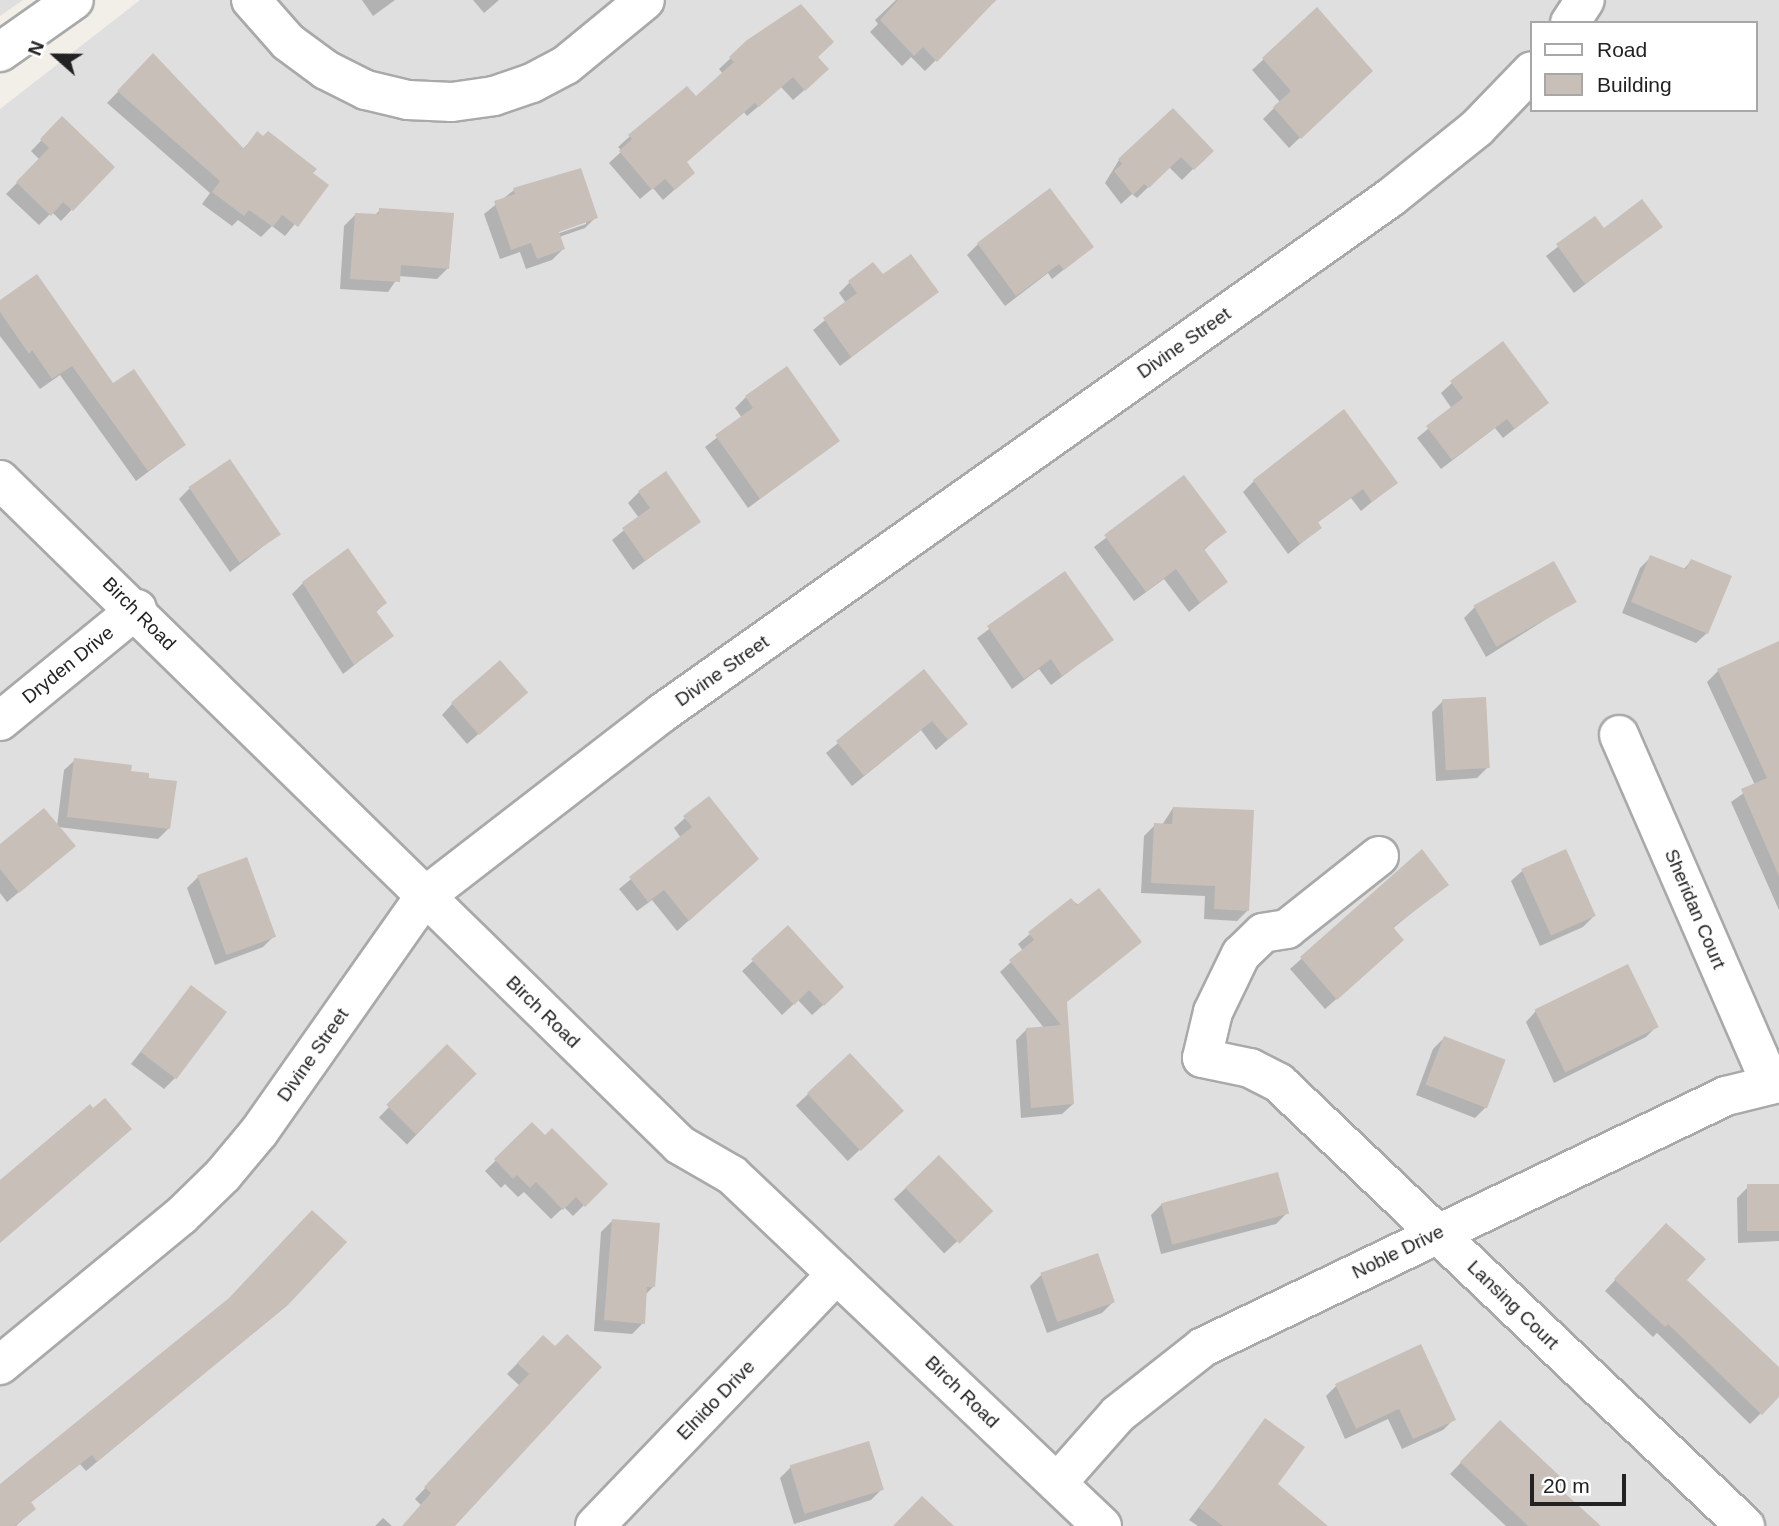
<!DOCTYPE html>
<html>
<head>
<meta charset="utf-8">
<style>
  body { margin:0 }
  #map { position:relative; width:1779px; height:1526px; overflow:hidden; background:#f2efe9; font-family:Helvetica,sans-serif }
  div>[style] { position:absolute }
  .residential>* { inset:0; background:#e0dfdf }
  .shadow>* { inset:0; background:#0003; transform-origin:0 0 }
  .building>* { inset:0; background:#c7bfb8; transform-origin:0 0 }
  .roads { filter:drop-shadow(2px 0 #a9a9a9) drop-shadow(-2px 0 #a9a9a9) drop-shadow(0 2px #a9a9a9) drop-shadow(0 -2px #a9a9a9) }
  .minor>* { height:38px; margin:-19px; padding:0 19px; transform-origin:19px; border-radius:19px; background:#fff }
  span { translate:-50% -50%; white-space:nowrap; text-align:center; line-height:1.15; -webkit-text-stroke:6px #fff; paint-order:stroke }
  .street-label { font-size:19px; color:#222 }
  .legend { position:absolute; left:1530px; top:21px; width:228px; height:91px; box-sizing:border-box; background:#fff; border:2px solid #a7a7a7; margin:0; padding:9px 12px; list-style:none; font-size:21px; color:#222 }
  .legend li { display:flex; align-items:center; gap:14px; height:35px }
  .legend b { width:35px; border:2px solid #a7a7a7 }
  .north { position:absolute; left:21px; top:21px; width:70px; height:70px; -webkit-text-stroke:5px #fff; paint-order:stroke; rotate:291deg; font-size:19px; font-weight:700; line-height:28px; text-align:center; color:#222 }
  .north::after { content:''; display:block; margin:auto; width:24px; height:32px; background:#222; clip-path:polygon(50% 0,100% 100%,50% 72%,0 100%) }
  .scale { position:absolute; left:1530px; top:1474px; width:96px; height:32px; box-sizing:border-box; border:4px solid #222; border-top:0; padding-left:9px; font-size:21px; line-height:24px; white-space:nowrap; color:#222; -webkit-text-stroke:5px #fff; paint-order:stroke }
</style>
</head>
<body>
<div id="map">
  <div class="residential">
    <div style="clip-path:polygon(0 0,23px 0,0 16px)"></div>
    <div style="clip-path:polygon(evenodd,140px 0,1779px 0,1779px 1526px,0 1526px,0 109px,140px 0,1532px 23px,1756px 23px,1756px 110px,1532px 110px,1532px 23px)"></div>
  </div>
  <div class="shadow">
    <div style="clip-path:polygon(362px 0,395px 0,373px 16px)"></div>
    <div style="clip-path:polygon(473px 0,499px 0,484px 13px)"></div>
    <div style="clip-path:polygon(896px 0,996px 0,925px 71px,911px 57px,902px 66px,870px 32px,878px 24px,875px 20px)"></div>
    <div style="clip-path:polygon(1317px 10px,1370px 71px,1289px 148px,1263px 119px,1280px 102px,1252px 70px)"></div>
    <div style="clip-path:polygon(748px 42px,816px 57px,816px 80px,793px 100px,781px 87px,747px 116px,744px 112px,685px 163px,682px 183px,663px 200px,653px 188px,640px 199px,609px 163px,622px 151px,618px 147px,648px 120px,695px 98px,723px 74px,719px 69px)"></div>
    <div style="clip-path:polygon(153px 56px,242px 150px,257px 134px,327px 185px,285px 236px,272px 226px,261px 237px,238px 220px,232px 226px,202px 204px,210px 193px,107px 103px)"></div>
    <div style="clip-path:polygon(62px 119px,112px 167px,61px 221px,52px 212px,39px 225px,6px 194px,40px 160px,31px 151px)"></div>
    <div style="clip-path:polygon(1211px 151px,1182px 180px,1169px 167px,1137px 198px,1132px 194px,1121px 204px,1105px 183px,1119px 160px)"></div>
    <div style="clip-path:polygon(evenodd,580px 170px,596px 217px,585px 228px,559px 237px,563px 249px,552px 260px,526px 269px,520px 252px,500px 259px,484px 214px,514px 190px,580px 170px,586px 220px,586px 224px,551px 236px,550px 233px,586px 220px)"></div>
    <div style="clip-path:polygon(380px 210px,448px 268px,437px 279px,399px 276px,388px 292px,340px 289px,344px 226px,355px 215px,374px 216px)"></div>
    <div style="clip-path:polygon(1595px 218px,1604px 230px,1660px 227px,1574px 293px,1546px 256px)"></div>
    <div style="clip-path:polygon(978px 244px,1092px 247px,1052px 279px,1048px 273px,1005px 306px,967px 255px)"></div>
    <div style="clip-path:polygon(882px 277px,937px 292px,840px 366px,813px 330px,846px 303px,839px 293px,850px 282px)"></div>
    <div style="clip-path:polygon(0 302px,113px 386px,184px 445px,136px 481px,60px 375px,40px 389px,0 336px)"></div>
    <div style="clip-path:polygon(1452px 383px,1547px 403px,1503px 438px,1495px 428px,1441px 469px,1417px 438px,1452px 409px,1441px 393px)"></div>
    <div style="clip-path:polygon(746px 397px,838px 441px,748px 508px,705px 447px,742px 418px,735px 408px)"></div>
    <div style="clip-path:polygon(1184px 478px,1224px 532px,1203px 551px,1226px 582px,1189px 612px,1164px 579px,1134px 601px,1094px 547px)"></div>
    <div style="clip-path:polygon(1254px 481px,1395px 483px,1361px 511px,1351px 498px,1317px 523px,1320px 528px,1288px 554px,1243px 492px)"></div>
    <div style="clip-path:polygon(190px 488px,279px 534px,230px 572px,179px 499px)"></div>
    <div style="clip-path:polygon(639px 492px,699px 521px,633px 570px,612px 540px,639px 518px,628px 503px)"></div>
    <div style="clip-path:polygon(1651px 557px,1683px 570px,1691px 561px,1707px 633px,1696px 643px,1622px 613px,1640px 568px)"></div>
    <div style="clip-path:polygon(1553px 563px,1575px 601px,1486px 657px,1464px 618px,1475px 607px)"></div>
    <div style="clip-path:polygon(1065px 573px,1111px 640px,1051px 685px,1039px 669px,1012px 689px,977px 638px)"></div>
    <div style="clip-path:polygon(303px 583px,385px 603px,375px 613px,391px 636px,343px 674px,292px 594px)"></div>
    <div style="clip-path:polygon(1779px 643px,1779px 910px,1731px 802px,1755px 785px,1707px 682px,1718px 671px)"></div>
    <div style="clip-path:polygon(924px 672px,966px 724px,936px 750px,921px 730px,852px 786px,826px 753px)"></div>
    <div style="clip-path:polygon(1443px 701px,1488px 767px,1477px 778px,1436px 781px,1432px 712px)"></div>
    <div style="clip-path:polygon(514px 703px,467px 744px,442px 715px,452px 704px)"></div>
    <div style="clip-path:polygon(75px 760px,130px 772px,169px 828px,158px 839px,58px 827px,74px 846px,7px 902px,0 893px,0 846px,57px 826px,64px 770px)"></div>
    <div style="clip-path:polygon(1173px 808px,1248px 910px,1237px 921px,1204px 919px,1205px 896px,1141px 893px,1144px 836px,1155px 825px,1162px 825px)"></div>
    <div style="clip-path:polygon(685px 818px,745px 870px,677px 931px,652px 900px,637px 911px,619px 889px,681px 838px,674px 828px)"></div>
    <div style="clip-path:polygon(1421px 852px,1446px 885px,1392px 929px,1391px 951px,1325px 1009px,1290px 969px)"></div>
    <div style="clip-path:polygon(1522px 871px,1594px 916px,1583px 927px,1540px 946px,1511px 881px)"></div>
    <div style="clip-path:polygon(198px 877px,274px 936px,263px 947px,215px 965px,187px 888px)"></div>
    <div style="clip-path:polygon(1071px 900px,1139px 942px,1065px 1003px,1073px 1104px,1062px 1114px,1021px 1118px,1016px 1040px,1027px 1029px,1044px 1028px,1000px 972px,1023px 951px,1018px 944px)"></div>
    <div style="clip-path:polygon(753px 961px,831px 998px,812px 1015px,798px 1000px,782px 1015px,742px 971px)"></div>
    <div style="clip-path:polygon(191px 987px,175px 1078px,164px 1089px,131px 1064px)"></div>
    <div style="clip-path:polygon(1536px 1011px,1656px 1027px,1646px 1037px,1554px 1083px,1526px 1022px)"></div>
    <div style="clip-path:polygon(1444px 1038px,1486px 1107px,1475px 1118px,1416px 1095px,1433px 1049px)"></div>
    <div style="left:447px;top:1047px;width:39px;height:98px;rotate:44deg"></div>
    <div style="left:850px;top:1055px;width:76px;height:74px;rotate:47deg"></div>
    <div style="clip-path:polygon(532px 1125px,605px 1184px,573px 1216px,564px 1207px,551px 1219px,524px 1192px,518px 1197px,505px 1184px,501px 1188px,485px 1171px)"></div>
    <div style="left:939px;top:1157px;width:74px;height:62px;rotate:47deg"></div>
    <div style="clip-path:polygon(1779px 1186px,1779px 1241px,1738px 1243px,1737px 1198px,1748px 1187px)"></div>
    <div style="clip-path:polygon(1162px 1204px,1287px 1213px,1276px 1224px,1161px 1254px,1151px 1215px)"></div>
    <div style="clip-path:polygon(612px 1221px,653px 1287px,645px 1295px,643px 1323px,632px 1334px,594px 1331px,601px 1232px)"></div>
    <div style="clip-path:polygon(1656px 1236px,1684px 1280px,1779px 1370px,1779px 1395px,1750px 1424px,1657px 1333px,1653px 1337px,1605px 1291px)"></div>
    <div style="clip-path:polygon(1041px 1275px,1113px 1302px,1102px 1313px,1047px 1333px,1030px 1286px)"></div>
    <div style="clip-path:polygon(287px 1304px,86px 1471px,80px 1464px,30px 1503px,34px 1509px,16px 1526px,0 1526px,0 1485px)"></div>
    <div style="clip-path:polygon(543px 1337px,555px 1348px,452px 1526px,403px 1526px,421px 1505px,415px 1499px,520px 1386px,507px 1374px)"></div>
    <div style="clip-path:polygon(1336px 1386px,1454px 1419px,1443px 1430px,1402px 1449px,1388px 1419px,1345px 1439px,1326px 1396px)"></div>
    <div style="clip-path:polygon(1265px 1421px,1275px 1484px,1325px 1526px,1198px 1526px,1189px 1520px)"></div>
    <div style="clip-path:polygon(1500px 1422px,1556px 1488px,1598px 1526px,1506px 1526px,1450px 1474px)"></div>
    <div style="clip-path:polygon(791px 1467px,882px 1489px,871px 1500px,794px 1524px,780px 1478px)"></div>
    <div style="clip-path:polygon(383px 1518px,392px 1526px,375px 1526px)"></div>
  </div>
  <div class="building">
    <div style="clip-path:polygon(898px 0,996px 0,937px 62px,923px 47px,914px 56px,880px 20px)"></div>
    <div style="clip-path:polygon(801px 4px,834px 42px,818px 57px,829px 69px,805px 91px,793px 77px,759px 107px,755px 103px,687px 162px,695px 173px,675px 190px,665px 179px,652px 190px,619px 151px,632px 139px,628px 135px,687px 86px,696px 96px,734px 62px,729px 57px,747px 40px)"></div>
    <div style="clip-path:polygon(1317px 7px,1373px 71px,1301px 139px,1273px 107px,1291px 91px,1262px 58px)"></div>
    <div style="clip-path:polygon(153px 53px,244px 149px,257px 131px,263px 136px,268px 131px,317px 169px,313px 173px,329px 185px,298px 227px,282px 215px,273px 227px,249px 210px,244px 216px,212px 192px,220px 181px,117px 91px)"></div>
    <div style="clip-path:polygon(1173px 108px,1214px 151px,1194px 170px,1181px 157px,1149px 188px,1144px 184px,1133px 195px,1114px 171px,1122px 164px,1118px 159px)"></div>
    <div style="clip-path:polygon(62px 116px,115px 167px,73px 211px,63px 202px,51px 216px,16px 182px,49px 148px,40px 139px)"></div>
    <div style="clip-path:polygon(581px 168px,598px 218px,559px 232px,565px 249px,537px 259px,531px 243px,511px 250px,494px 201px,515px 194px,513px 188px)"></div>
    <div style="clip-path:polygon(1050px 188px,1094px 247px,1064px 270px,1059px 264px,1016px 296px,977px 243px)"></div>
    <div style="clip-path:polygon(1642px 199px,1663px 227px,1585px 284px,1556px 244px,1595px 216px,1604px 228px)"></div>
    <div style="clip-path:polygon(379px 208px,454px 213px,449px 269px,401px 265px,400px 282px,350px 279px,355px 213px,379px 214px)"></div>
    <div style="clip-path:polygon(911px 254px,939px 292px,851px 357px,823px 318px,857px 293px,848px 281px,873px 262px,883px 274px)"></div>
    <div style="clip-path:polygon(37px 274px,113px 383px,134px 369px,186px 445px,148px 471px,72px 366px,52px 379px,32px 350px,29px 354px,0 312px,0 300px)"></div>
    <div style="clip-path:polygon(1503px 341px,1549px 403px,1515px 429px,1507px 419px,1452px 460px,1426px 426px,1463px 398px,1450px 381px)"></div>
    <div style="clip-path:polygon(787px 366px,840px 441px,760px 499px,715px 435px,753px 408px,745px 396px)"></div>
    <div style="clip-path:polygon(1344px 409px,1398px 483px,1372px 502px,1363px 489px,1318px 522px,1322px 528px,1300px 544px,1253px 480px)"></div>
    <div style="left:230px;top:459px;width:91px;height:50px;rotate:56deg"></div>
    <div style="clip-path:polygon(666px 471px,701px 522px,645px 561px,622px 528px,650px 508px,638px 491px)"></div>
    <div style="clip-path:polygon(1184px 475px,1227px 532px,1204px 549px,1228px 582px,1200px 603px,1176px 569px,1146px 592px,1104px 535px)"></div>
    <div style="clip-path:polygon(348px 548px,387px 603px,376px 611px,394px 636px,354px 665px,302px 582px)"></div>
    <div style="clip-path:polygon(1650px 555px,1686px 569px,1691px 559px,1732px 576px,1708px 634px,1631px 602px)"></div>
    <div style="left:1554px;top:561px;width:47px;height:92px;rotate:61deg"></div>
    <div style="clip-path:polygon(1065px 571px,1114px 640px,1062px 676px,1051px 659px,1024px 679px,987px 626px)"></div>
    <div style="clip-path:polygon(1779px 641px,1779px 876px,1741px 789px,1767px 778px,1717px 669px)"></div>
    <div style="left:500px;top:660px;width:43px;height:65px;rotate:49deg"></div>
    <div style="clip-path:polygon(924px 669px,968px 724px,948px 740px,932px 721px,864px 776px,836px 741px)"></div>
    <div style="left:1486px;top:697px;width:71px;height:44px;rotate:87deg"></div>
    <div style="clip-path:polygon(74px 758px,132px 765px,131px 771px,149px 773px,149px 778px,177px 781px,170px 829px,67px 817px)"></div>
    <div style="clip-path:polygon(709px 796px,759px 859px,689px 921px,664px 890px,648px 902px,629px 877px,692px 827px,683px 816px)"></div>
    <div style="clip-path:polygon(1173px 807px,1254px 810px,1249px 911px,1214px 909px,1215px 886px,1151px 883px,1154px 823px,1172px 824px)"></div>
    <div style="clip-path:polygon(44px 808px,76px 846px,19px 893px,0 869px,0 844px)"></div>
    <div style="clip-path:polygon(1422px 849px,1449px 885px,1393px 927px,1404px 940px,1337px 1000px,1300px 957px)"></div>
    <div style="left:1566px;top:849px;width:73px;height:49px;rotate:66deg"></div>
    <div style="left:247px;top:857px;width:85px;height:53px;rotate:70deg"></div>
    <div style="clip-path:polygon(1099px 888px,1142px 942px,1067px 1002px,1074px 1104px,1031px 1108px,1026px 1028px,1061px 1025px,1009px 960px,1034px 940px,1028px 932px,1071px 898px,1077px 905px)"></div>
    <div style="clip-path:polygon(788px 925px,844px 987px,824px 1006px,809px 990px,794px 1005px,751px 959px)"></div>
    <div style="left:1628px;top:964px;width:70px;height:104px;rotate:64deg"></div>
    <div style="left:191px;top:985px;width:45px;height:84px;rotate:37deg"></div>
    <div style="left:1444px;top:1036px;width:66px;height:52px;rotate:21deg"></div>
    <div style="left:447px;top:1044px;width:42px;height:86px;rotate:45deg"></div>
    <div style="left:850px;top:1053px;width:79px;height:59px;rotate:47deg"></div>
    <div style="clip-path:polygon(105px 1098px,132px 1129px,0 1243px,0 1180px,90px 1104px,93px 1108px)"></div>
    <div style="clip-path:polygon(532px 1122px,545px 1135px,552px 1128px,608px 1184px,585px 1207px,576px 1197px,563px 1210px,536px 1182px,530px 1188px,517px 1175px,513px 1179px,494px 1159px)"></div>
    <div style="left:939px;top:1155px;width:78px;height:47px;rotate:46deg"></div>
    <div style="left:1278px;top:1172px;width:43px;height:121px;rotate:75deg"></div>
    <div style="left:1779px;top:1184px;width:47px;height:32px;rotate:90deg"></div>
    <div style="clip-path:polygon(312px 1210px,347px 1242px,288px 1305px,97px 1462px,92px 1455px,31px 1502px,36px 1509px,15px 1526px,0 1526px,0 1484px,229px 1298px)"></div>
    <div style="clip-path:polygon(612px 1219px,660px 1223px,655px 1287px,647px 1287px,645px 1324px,604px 1320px)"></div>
    <div style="clip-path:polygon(1666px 1223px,1706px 1259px,1687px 1280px,1779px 1367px,1779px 1397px,1762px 1415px,1668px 1324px,1665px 1327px,1614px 1279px)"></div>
    <div style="left:1098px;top:1253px;width:52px;height:61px;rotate:71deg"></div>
    <div style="clip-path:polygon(567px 1334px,602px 1367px,455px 1526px,402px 1526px,431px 1493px,424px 1487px,529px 1374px,517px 1363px,543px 1335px,555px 1346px)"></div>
    <div style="clip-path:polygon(1421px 1344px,1456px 1420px,1413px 1439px,1399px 1409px,1356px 1429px,1335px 1384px)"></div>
    <div style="clip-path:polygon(1265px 1418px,1305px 1447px,1278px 1484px,1328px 1526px,1223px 1526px,1199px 1508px)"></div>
    <div style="clip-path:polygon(1500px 1420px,1565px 1481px,1559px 1488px,1601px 1526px,1528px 1526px,1460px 1462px)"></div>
    <div style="left:869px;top:1441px;width:51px;height:83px;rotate:73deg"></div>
    <div style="clip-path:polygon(922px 1496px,954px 1526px,893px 1526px)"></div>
  </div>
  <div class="roads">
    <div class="minor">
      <div style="left:251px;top:0;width:56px;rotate:48.6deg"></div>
      <div style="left:288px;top:42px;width:47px;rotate:36.4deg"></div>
      <div style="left:326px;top:70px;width:45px;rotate:26.6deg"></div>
      <div style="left:366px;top:90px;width:43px;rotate:13.4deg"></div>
      <div style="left:408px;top:100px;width:44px;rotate:2.6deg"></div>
      <div style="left:452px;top:102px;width:42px;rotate:-8.1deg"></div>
      <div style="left:494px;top:96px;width:40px;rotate:-18.9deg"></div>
      <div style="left:532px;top:83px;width:38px;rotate:-28deg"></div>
      <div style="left:566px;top:65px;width:102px;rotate:-39.4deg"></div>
      <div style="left:1570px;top:23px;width:27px;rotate:-57deg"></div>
      <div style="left:0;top:52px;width:90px;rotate:-35.1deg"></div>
      <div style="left:0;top:480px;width:951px;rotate:44.36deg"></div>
      <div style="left:680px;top:1145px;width:60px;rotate:30deg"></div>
      <div style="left:732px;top:1175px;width:510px;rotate:43.49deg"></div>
      <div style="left:0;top:721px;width:177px;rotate:-39.3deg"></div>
      <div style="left:1619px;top:735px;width:381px;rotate:66.5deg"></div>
      <div style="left:1379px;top:856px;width:117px;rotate:141.6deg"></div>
      <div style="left:1287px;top:929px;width:24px;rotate:171deg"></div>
      <div style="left:1263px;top:933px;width:30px;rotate:136deg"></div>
      <div style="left:1241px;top:954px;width:64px;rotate:115.8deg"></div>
      <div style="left:1213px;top:1012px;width:47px;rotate:103.4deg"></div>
      <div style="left:1202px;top:1058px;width:49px;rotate:11.8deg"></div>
      <div style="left:1250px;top:1068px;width:33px;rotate:27deg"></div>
      <div style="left:1279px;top:1083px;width:643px;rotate:43.55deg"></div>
      <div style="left:0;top:1365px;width:234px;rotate:-39.5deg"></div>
      <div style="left:181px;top:1216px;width:59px;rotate:-44.3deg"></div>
      <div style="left:223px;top:1175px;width:56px;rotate:-50.1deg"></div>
      <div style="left:259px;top:1132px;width:287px;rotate:-54.9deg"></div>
      <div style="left:424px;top:897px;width:301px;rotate:-37.7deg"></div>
      <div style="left:662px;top:713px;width:892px;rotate:-35.28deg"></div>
      <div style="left:1390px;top:198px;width:112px;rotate:-38.8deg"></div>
      <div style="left:1477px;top:128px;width:79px;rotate:-46deg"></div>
      <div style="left:1057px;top:1483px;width:92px;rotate:-48.5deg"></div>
      <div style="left:1118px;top:1414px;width:108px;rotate:-38.2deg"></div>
      <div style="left:1203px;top:1347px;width:580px;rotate:-25.64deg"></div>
      <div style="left:1726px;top:1096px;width:55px;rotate:-13.8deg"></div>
      <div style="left:595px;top:1526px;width:349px;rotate:-46.2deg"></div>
    </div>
  </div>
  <div class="street-label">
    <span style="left:1184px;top:343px;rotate:-35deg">Divine Street</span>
    <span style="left:139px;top:614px;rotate:45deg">Birch Road</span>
    <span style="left:68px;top:665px;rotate:-39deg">Dryden Drive</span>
    <span style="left:722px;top:671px;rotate:-35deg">Divine Street</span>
    <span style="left:1695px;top:909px;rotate:67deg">Sheridan Court</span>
    <span style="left:543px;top:1012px;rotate:44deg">Birch Road</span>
    <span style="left:313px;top:1055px;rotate:-55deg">Divine Street</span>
    <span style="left:1398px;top:1252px;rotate:-26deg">Noble Drive</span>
    <span style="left:1513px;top:1305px;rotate:44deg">Lansing Court</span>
    <span style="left:962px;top:1392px;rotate:44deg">Birch Road</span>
    <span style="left:716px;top:1400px;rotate:-46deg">Elnido Drive</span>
  </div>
  <ul class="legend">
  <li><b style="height:9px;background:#fff"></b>Road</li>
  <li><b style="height:19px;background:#c7bfb8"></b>Building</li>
  </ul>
  <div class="north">N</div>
  <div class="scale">20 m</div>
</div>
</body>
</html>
